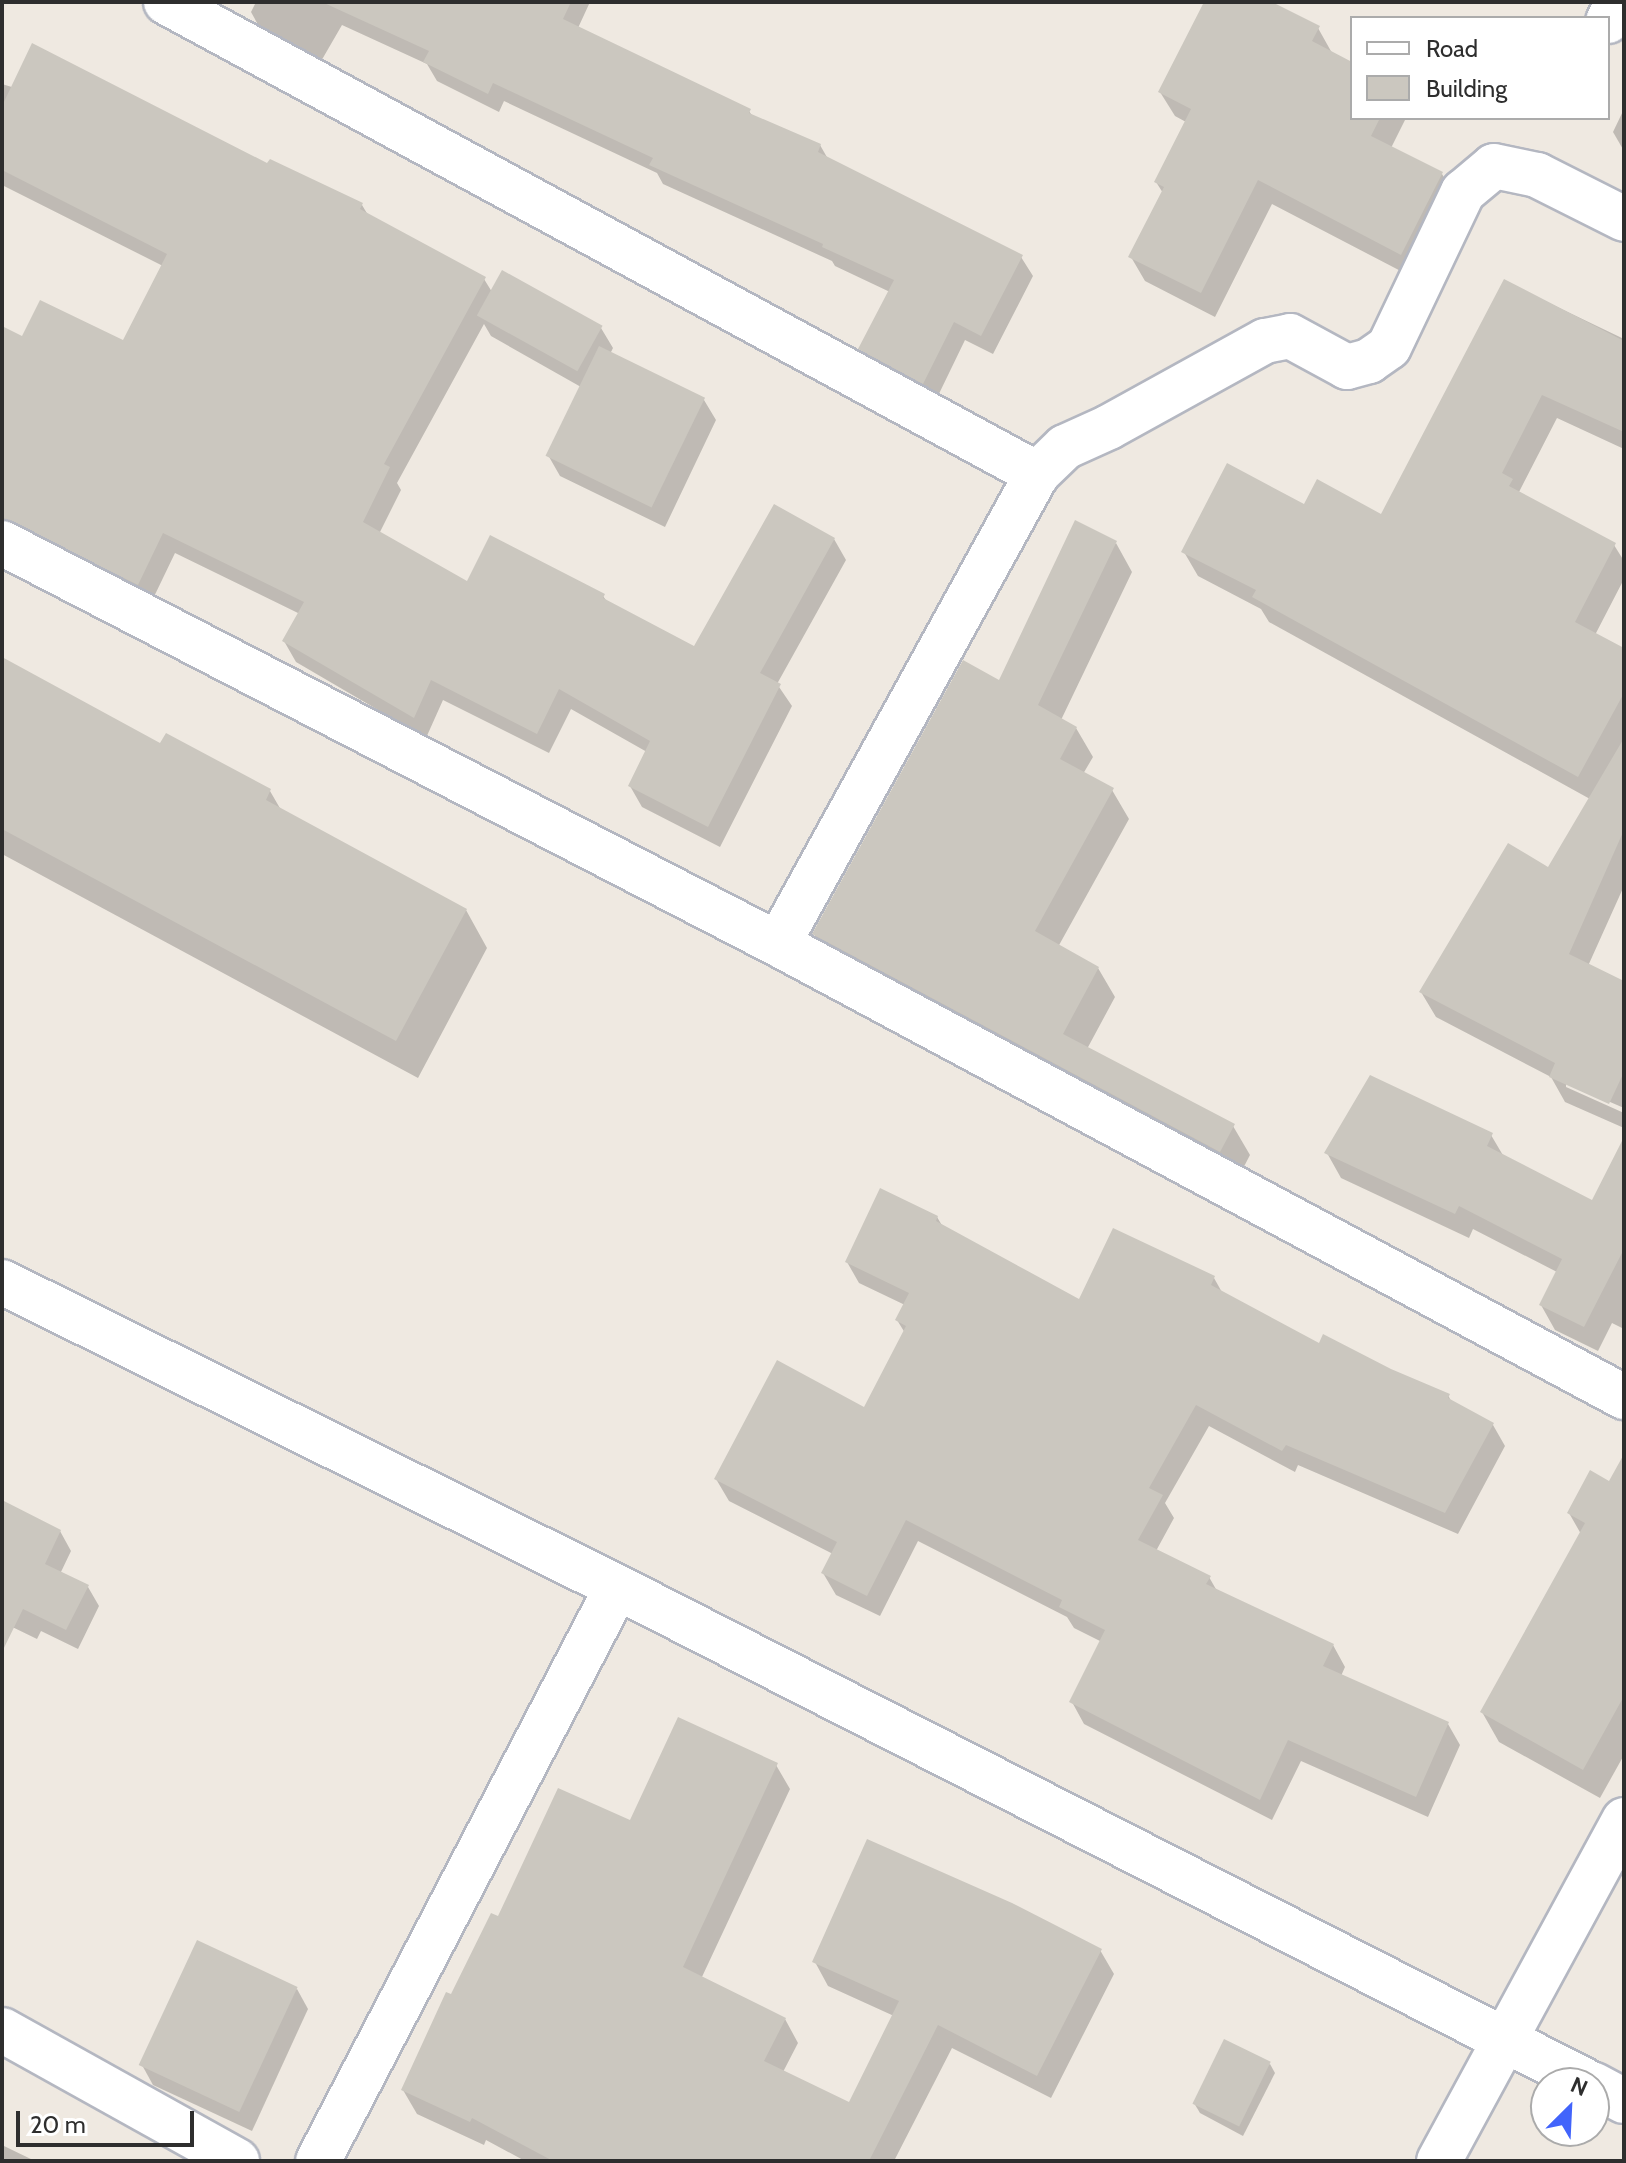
<!DOCTYPE html>
<html>
<head>
<meta charset="utf-8">
<style>
  body { margin:0 }
  #map { position:relative; width:1626px; height:2163px; overflow:hidden; background:#efe9e1; font-family:Cabin,sans-serif }
  div>[style] { position:absolute }
  .shadow>* { inset:0; background:#0003 }
  .building>* { inset:0; background:#cbc7bf; transform-origin:0 0 }
  .roads { filter:drop-shadow(2px 0 #b4b7c1) drop-shadow(-2px 0 #b4b7c1) drop-shadow(0 2px #b4b7c1) drop-shadow(0 -2px #b4b7c1) }
  .minor>* { height:44px; margin:-22px; padding:0 22px; transform-origin:22px; border-radius:22px; background:#fff }
  span { translate:-50% -50%; white-space:nowrap; text-align:center; line-height:1.15; -webkit-text-stroke:7px #fff; paint-order:stroke }
  .frame { position:absolute; inset:0; border:4px solid #2e2e2e; pointer-events:none }
  .legend { position:absolute; left:1350px; top:16px; width:260px; height:104px; box-sizing:border-box; background:#fff; border:2px solid #ababab; margin:0; padding:10px 14px; list-style:none; font-size:24px; color:#2e2e2e }
  .legend li { display:flex; align-items:center; gap:16px; height:40px }
  .legend b { width:40px; border:2px solid #ababab }
  .north { position:absolute; left:1530px; top:2067px; width:80px; height:80px; box-sizing:border-box; background:#fff; border:2px solid #ababab; border-radius:50%; rotate:24deg; font-size:22px; font-weight:700; line-height:32px; text-align:center; color:#2e2e2e }
  .north::after { content:''; display:block; margin:auto; width:28px; height:36px; background:#4264fb; clip-path:polygon(50% 0,100% 100%,50% 72%,0 100%) }
  .scale { position:absolute; left:16px; top:2111px; width:178px; height:36px; box-sizing:border-box; border:4px solid #2e2e2e; border-top:0; padding-left:10px; font-size:24px; line-height:28px; white-space:nowrap; color:#2e2e2e; -webkit-text-stroke:6px #fff; paint-order:stroke }
</style>
</head>
<body>
<div id="map">
  <div class="shadow">
    <div style="clip-path:polygon(256px 2px,590px 2px,578px 28px,749px 111px,753px 117px,820px 145px,828px 159px,1021px 257px,1033px 276px,993px 354px,965px 340px,935px 402px,872px 368px,861px 349px,890px 292px,835px 266px,832px 261px,663px 184px,657px 173px,504px 101px,499px 112px,437px 81px,427px 64px,342px 25px,320px 63px,262px 32px,251px 12px)"></div>
    <div style="clip-path:polygon(1206px 2px,1267px 2px,1318px 28px,1332px 53px,1352px 65px,1352px 118px,1406px 118px,1391px 148px,1442px 174px,1456px 198px,1416px 279px,1272px 204px,1215px 317px,1145px 281px,1131px 257px,1163px 193px,1156px 182px,1186px 122px,1175px 116px,1160px 92px)"></div>
    <div style="clip-path:polygon(2px 84px,268px 166px,362px 205px,368px 215px,484px 279px,492px 292px,601px 328px,613px 348px,610px 354px,704px 400px,716px 420px,665px 527px,560px 476px,548px 455px,581px 387px,491px 336px,484px 324px,397px 483px,401px 490px,379px 534px,468px 584px,603px 596px,608px 603px,695px 648px,834px 539px,846px 560px,777px 684px,792px 706px,720px 847px,642px 807px,630px 786px,647px 752px,571px 709px,549px 753px,443px 700px,426px 738px,296px 662px,284px 641px,300px 614px,175px 553px,150px 605px,2px 537px,2px 328px,23px 339px,124px 342px,163px 266px,2px 185px)"></div>
    <div style="clip-path:polygon(1624px 109px,1624px 151px,1613px 132px)"></div>
    <div style="clip-path:polygon(1505px 282px,1624px 339px,1624px 449px,1557px 418px,1519px 492px,1614px 545px,1624px 561px,1624px 579px,1595px 635px,1624px 651px,1624px 886px,1588px 966px,1624px 983px,1624px 1108px,1566px 1083px,1566px 1087px,1624px 1113px,1624px 1128px,1565px 1102px,1551px 1077px,1436px 1017px,1421px 992px,1548px 870px,1590px 799px,1269px 622px,1261px 609px,1198px 576px,1184px 552px,1305px 506px,1382px 517px)"></div>
    <div style="clip-path:polygon(1116px 543px,1132px 572px,1061px 720px,1076px 728px,1093px 757px,1083px 774px,1112px 790px,1129px 819px,1058px 947px,1098px 968px,1115px 997px,1087px 1049px,1233px 1126px,1250px 1155px,1237px 1180px,831px 963px,814px 934px,1000px 683px)"></div>
    <div style="clip-path:polygon(2px 659px,161px 746px,270px 791px,281px 810px,466px 910px,487px 948px,418px 1078px,2px 854px)"></div>
    <div style="clip-path:polygon(1491px 1135px,1504px 1157px,1592px 1203px,1624px 1141px,1624px 1329px,1612px 1323px,1598px 1351px,1555px 1330px,1541px 1305px,1557px 1272px,1473px 1229px,1469px 1238px,1341px 1178px,1327px 1153px)"></div>
    <div style="clip-path:polygon(937px 1217px,943px 1227px,1080px 1301px,1214px 1278px,1223px 1294px,1319px 1346px,1448px 1395px,1452px 1403px,1493px 1425px,1505px 1446px,1458px 1534px,1298px 1465px,1295px 1472px,1209px 1426px,1165px 1503px,1174px 1518px,1156px 1551px,1209px 1577px,1217px 1591px,1333px 1645px,1345px 1667px,1341px 1676px,1448px 1724px,1460px 1745px,1428px 1817px,1301px 1761px,1272px 1820px,1084px 1724px,1072px 1702px,1102px 1642px,1074px 1628px,1067px 1617px,918px 1541px,880px 1616px,836px 1595px,823px 1573px,833px 1554px,729px 1501px,716px 1479px,865px 1409px,905px 1333px,897px 1320px,905px 1305px,859px 1283px,847px 1262px)"></div>
    <div style="clip-path:polygon(1624px 1492px,1624px 1755px,1600px 1798px,1499px 1742px,1482px 1712px,1581px 1534px,1569px 1513px)"></div>
    <div style="clip-path:polygon(2px 1502px,60px 1531px,71px 1551px,60px 1574px,88px 1587px,99px 1606px,78px 1649px,41px 1631px,37px 1639px,2px 1622px)"></div>
    <div style="clip-path:polygon(776px 1765px,790px 1789px,701px 1979px,785px 2019px,798px 2043px,783px 2072px,850px 2105px,894px 2016px,828px 1986px,815px 1962px,1100px 1950px,1114px 1974px,1051px 2098px,952px 2048px,894px 2161px,525px 2161px,486px 2140px,484px 2145px,417px 2114px,403px 2090px,452px 1996px,499px 1919px,631px 1823px)"></div>
    <div style="clip-path:polygon(297px 1989px,308px 2009px,252px 2131px,153px 2085px,142px 2065px)"></div>
    <div style="clip-path:polygon(1270px 2064px,1275px 2073px,1243px 2136px,1200px 2113px,1194px 2103px)"></div>
    <div style="clip-path:polygon(4px 2146px,35px 2161px,2px 2161px)"></div>
  </div>
  <div class="building">
    <div style="clip-path:polygon(322px 2px,571px 2px,563px 19px,751px 109px,749px 113px,821px 144px,818px 152px,1023px 255px,981px 336px,954px 322px,923px 384px,858px 349px,894px 280px,822px 247px,823px 244px,649px 165px,653px 158px,493px 83px,488px 94px,423px 62px,429px 51px)"></div>
    <div style="clip-path:polygon(1204px 2px,1272px 2px,1320px 26px,1312px 41px,1352px 62px,1352px 118px,1380px 118px,1371px 136px,1443px 172px,1401px 255px,1258px 180px,1201px 293px,1128px 257px,1164px 187px,1154px 182px,1191px 109px,1158px 92px)"></div>
    <div style="clip-path:polygon(32px 43px,267px 163px,270px 159px,363px 203px,360px 209px,486px 277px,384px 464px,390px 467px,363px 522px,467px 581px,490px 535px,605px 594px,603px 598px,694px 646px,774px 504px,835px 538px,760px 673px,781px 684px,708px 827px,628px 786px,650px 741px,559px 689px,537px 734px,431px 680px,414px 718px,282px 641px,304px 602px,163px 533px,138px 585px,2px 518px,2px 326px,22px 336px,40px 300px,123px 340px,167px 254px,2px 170px,2px 106px)"></div>
    <div style="left:502px;top:270px;width:115px;height:52px;rotate:29deg"></div>
    <div style="clip-path:polygon(1504px 279px,1624px 341px,1624px 432px,1542px 395px,1502px 473px,1513px 479px,1509px 486px,1616px 543px,1575px 622px,1624px 648px,1624px 693px,1578px 777px,1252px 597px,1256px 590px,1181px 552px,1227px 463px,1304px 504px,1317px 479px,1381px 514px)"></div>
    <div style="left:599px;top:346px;width:118px;height:122px;rotate:26deg"></div>
    <div style="clip-path:polygon(1075px 520px,1117px 541px,1038px 705px,1077px 727px,1060px 759px,1114px 788px,1035px 931px,1099px 967px,1063px 1034px,1235px 1124px,1220px 1152px,812px 934px,963px 660px,999px 680px)"></div>
    <div style="clip-path:polygon(2px 657px,160px 743px,166px 733px,271px 789px,266px 800px,467px 909px,396px 1041px,2px 829px)"></div>
    <div style="clip-path:polygon(1624px 738px,1624px 830px,1569px 954px,1624px 981px,1624px 1072px,1609px 1104px,1549px 1077px,1555px 1063px,1419px 992px,1508px 843px,1548px 867px)"></div>
    <div style="clip-path:polygon(1370px 1075px,1493px 1133px,1487px 1146px,1592px 1200px,1624px 1137px,1624px 1249px,1584px 1327px,1539px 1305px,1562px 1259px,1459px 1206px,1455px 1214px,1324px 1153px)"></div>
    <div style="clip-path:polygon(880px 1188px,938px 1216px,936px 1221px,1079px 1299px,1113px 1228px,1215px 1276px,1211px 1285px,1319px 1343px,1323px 1334px,1391px 1369px,1450px 1394px,1448px 1398px,1494px 1423px,1445px 1513px,1286px 1445px,1282px 1451px,1196px 1405px,1149px 1488px,1163px 1495px,1138px 1540px,1211px 1576px,1206px 1584px,1334px 1644px,1323px 1666px,1449px 1722px,1416px 1797px,1288px 1740px,1260px 1800px,1069px 1702px,1105px 1630px,1059px 1607px,1062px 1600px,906px 1520px,867px 1596px,821px 1573px,837px 1542px,714px 1479px,777px 1360px,864px 1407px,906px 1326px,895px 1320px,909px 1293px,845px 1262px)"></div>
    <div style="clip-path:polygon(1624px 1454px,1624px 1696px,1583px 1770px,1480px 1712px,1585px 1523px,1567px 1513px,1590px 1470px,1609px 1481px)"></div>
    <div style="clip-path:polygon(2px 1500px,61px 1530px,45px 1564px,89px 1585px,66px 1630px,23px 1609px,2px 1652px)"></div>
    <div style="clip-path:polygon(678px 1717px,778px 1763px,683px 1967px,786px 2018px,764px 2061px,849px 2102px,899px 2001px,812px 1962px,867px 1839px,1012px 1903px,1102px 1949px,1037px 2076px,938px 2025px,869px 2161px,553px 2161px,472px 2118px,470px 2122px,401px 2090px,446px 1992px,451px 1994px,491px 1913px,498px 1916px,558px 1788px,630px 1820px)"></div>
    <div style="left:197px;top:1940px;width:111px;height:138px;rotate:25deg"></div>
    <div style="left:1224px;top:2039px;width:52px;height:72px;rotate:26deg"></div>
  </div>
  <div class="roads">
    <div class="minor">
      <div style="left:166px;top:2px;width:991px;rotate:28.45deg"></div>
      <div style="left:1608px;top:21px;width:21px;rotate:-62deg"></div>
      <div style="left:2px;top:543px;width:873px;rotate:27.33deg"></div>
      <div style="left:778px;top:944px;width:960px;rotate:28.17deg"></div>
      <div style="left:778px;top:944px;width:537px;rotate:-61.14deg"></div>
      <div style="left:1037px;top:474px;width:39px;rotate:-44deg"></div>
      <div style="left:1065px;top:447px;width:48px;rotate:-24.4deg"></div>
      <div style="left:1109px;top:427px;width:178px;rotate:-28.9deg"></div>
      <div style="left:1265px;top:341px;width:25px;rotate:-11deg"></div>
      <div style="left:1290px;top:336px;width:65px;rotate:28.5deg"></div>
      <div style="left:1347px;top:367px;width:23px;rotate:-15deg"></div>
      <div style="left:1369px;top:361px;width:24px;rotate:-35deg"></div>
      <div style="left:1389px;top:347px;width:172px;rotate:-64.5deg"></div>
      <div style="left:1463px;top:192px;width:40px;rotate:-40deg"></div>
      <div style="left:1494px;top:166px;width:44px;rotate:11.8deg"></div>
      <div style="left:1537px;top:175px;width:97px;rotate:26.8deg"></div>
      <div style="left:2px;top:1282px;width:686px;rotate:26.38deg"></div>
      <div style="left:617px;top:1587px;width:1091px;rotate:27.03deg"></div>
      <div style="left:2px;top:2030px;width:269px;rotate:29.1deg"></div>
      <div style="left:1594px;top:2085px;width:34px;rotate:28deg"></div>
      <div style="left:318px;top:2161px;width:647px;rotate:-62.48deg"></div>
      <div style="left:1439px;top:2161px;width:388px;rotate:-61.5deg"></div>
    </div>
  </div>
  <div class="frame"></div>
  <ul class="legend">
  <li><b style="height:10px;background:#fff"></b>Road</li>
  <li><b style="height:22px;background:#cbc7bf"></b>Building</li>
  </ul>
  <div class="north">N</div>
  <div class="scale">20 m</div>
</div>
</body>
</html>
